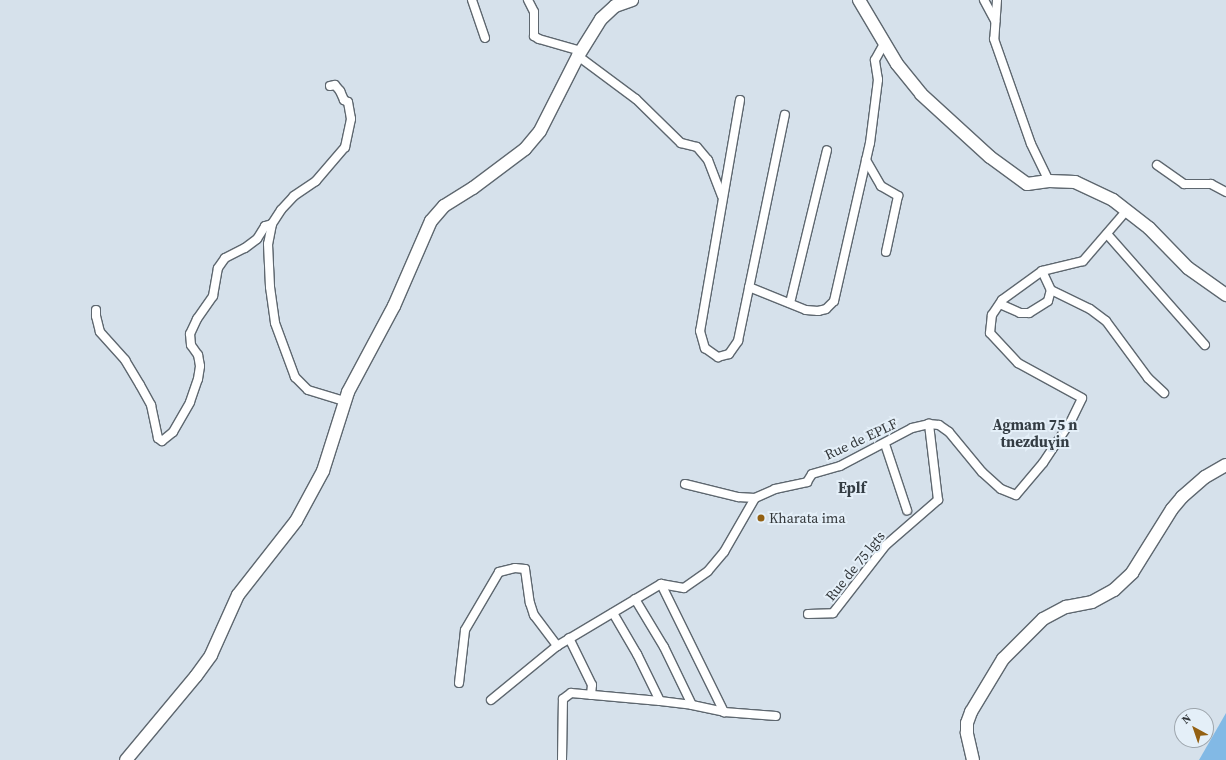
<!DOCTYPE html>
<html>
<head>
<meta charset="utf-8">
<style>
  body { margin:0 }
  #map { position:relative; width:1226px; height:760px; overflow:hidden; background:#d6e1eb; font-family:"Source Serif 4",serif }
  div>[style] { position:absolute }
  .water>* { inset:0; background:#82b9e5 }
  .roads { filter:drop-shadow(1px 0 #5e676f) drop-shadow(-1px 0 #5e676f) drop-shadow(0 1px #5e676f) drop-shadow(0 -1px #5e676f) }
  .street>* { height:8px; margin:-4px; padding:0 4px; transform-origin:4px; border-radius:4px; background:#fff }
  .secondary>* { height:12px; margin:-6px; padding:0 6px; transform-origin:6px; border-radius:6px; background:#fff }
  .dots>* { width:11px; height:11px; translate:-50% -50%; box-sizing:border-box; border:2px solid #e4eff8; border-radius:50% }
  span { translate:-50% -50%; white-space:nowrap; text-align:center; line-height:1.15; -webkit-text-stroke:4px #e4eff8; paint-order:stroke }
  .street-label { font-size:14px; color:#323639 }
  .poi-label { font-size:14px; color:#323639 }
  .left { translate:0 -50%; text-align:left }
  .neighbourhood-label { font-size:15px; color:#343d44; font-weight:700 }
  .north { position:absolute; left:1174px; top:708px; width:40px; height:40px; box-sizing:border-box; background:#e4eff8; border:1px solid #9da5ac; border-radius:50%; rotate:320deg; font-size:11px; font-weight:700; line-height:16px; text-align:center; color:#323639 }
  .north::after { content:''; display:block; margin:auto; width:14px; height:18px; background:#936012; clip-path:polygon(50% 0,100% 100%,50% 72%,0 100%) }
</style>
</head>
<body>
<div id="map">
  <div class="water">
    <div style="clip-path:polygon(1226px 713px,1226px 760px,1199px 760px)"></div>
  </div>
  <div class="roads">
    <div class="street">
      <div style="left:472px;top:0;width:40px;rotate:71.1deg"></div>
      <div style="left:528px;top:0;width:13px;rotate:63deg"></div>
      <div style="left:534px;top:12px;width:24px;rotate:90deg"></div>
      <div style="left:534px;top:36px;width:6px;rotate:31deg"></div>
      <div style="left:539px;top:39px;width:44px;rotate:15.9deg"></div>
      <div style="left:984px;top:0;width:24px;rotate:62deg"></div>
      <div style="left:997px;top:0;width:39px;rotate:94deg"></div>
      <div style="left:994px;top:39px;width:111px;rotate:70.6deg"></div>
      <div style="left:1031px;top:144px;width:41px;rotate:64.1deg"></div>
      <div style="left:578px;top:56px;width:72px;rotate:36.6deg"></div>
      <div style="left:636px;top:99px;width:63px;rotate:44.4deg"></div>
      <div style="left:681px;top:143px;width:16px;rotate:14deg"></div>
      <div style="left:697px;top:147px;width:17px;rotate:50deg"></div>
      <div style="left:708px;top:160px;width:39px;rotate:69deg"></div>
      <div style="left:330px;top:86px;width:5px;rotate:-11deg"></div>
      <div style="left:335px;top:85px;width:8px;rotate:50deg"></div>
      <div style="left:340px;top:91px;width:10px;rotate:66deg"></div>
      <div style="left:344px;top:100px;width:4px;rotate:27deg"></div>
      <div style="left:348px;top:102px;width:17px;rotate:80deg"></div>
      <div style="left:351px;top:119px;width:29px;rotate:102deg"></div>
      <div style="left:345px;top:147px;width:45px;rotate:130.5deg"></div>
      <div style="left:316px;top:181px;width:27px;rotate:146deg"></div>
      <div style="left:294px;top:196px;width:19px;rotate:133deg"></div>
      <div style="left:281px;top:210px;width:17px;rotate:123deg"></div>
      <div style="left:272px;top:224px;width:20px;rotate:101deg"></div>
      <div style="left:268px;top:244px;width:43px;rotate:87.3deg"></div>
      <div style="left:270px;top:287px;width:36px;rotate:82deg"></div>
      <div style="left:275px;top:323px;width:58px;rotate:69.7deg"></div>
      <div style="left:295px;top:377px;width:18px;rotate:45deg"></div>
      <div style="left:308px;top:390px;width:39px;rotate:17deg"></div>
      <div style="left:740px;top:100px;width:234px;rotate:99.8deg"></div>
      <div style="left:700px;top:331px;width:18px;rotate:74deg"></div>
      <div style="left:705px;top:348px;width:16px;rotate:35deg"></div>
      <div style="left:718px;top:357px;width:11px;rotate:-15deg"></div>
      <div style="left:729px;top:354px;width:16px;rotate:-55deg"></div>
      <div style="left:738px;top:341px;width:231px;rotate:-78.3deg"></div>
      <div style="left:866px;top:160px;width:30px;rotate:60deg"></div>
      <div style="left:881px;top:186px;width:20px;rotate:30deg"></div>
      <div style="left:898px;top:196px;width:57px;rotate:102.1deg"></div>
      <div style="left:1157px;top:165px;width:33px;rotate:35deg"></div>
      <div style="left:1184px;top:184px;width:27px"></div>
      <div style="left:1211px;top:184px;width:17px;rotate:28deg"></div>
      <div style="left:1107px;top:234px;width:148px;rotate:48.6deg"></div>
      <div style="left:1042px;top:271px;width:21px;rotate:65deg"></div>
      <div style="left:1051px;top:290px;width:43px;rotate:26deg"></div>
      <div style="left:1090px;top:309px;width:20px;rotate:37deg"></div>
      <div style="left:1106px;top:321px;width:71px;rotate:53.6deg"></div>
      <div style="left:1148px;top:378px;width:22px;rotate:43deg"></div>
      <div style="left:749px;top:287px;width:61px;rotate:22deg"></div>
      <div style="left:806px;top:310px;width:12px;rotate:5deg"></div>
      <div style="left:818px;top:311px;width:8px;rotate:-14deg"></div>
      <div style="left:826px;top:309px;width:11px;rotate:-45deg"></div>
      <div style="left:834px;top:301px;width:162px;rotate:-77.2deg"></div>
      <div style="left:870px;top:143px;width:64px;rotate:-82.8deg"></div>
      <div style="left:878px;top:80px;width:20px;rotate:-99deg"></div>
      <div style="left:875px;top:60px;width:21px;rotate:-61deg"></div>
      <div style="left:790px;top:303px;width:157px;rotate:-76.4deg"></div>
      <div style="left:1000px;top:304px;width:22px;rotate:24deg"></div>
      <div style="left:1020px;top:313px;width:9px"></div>
      <div style="left:1029px;top:313px;width:22px;rotate:-32deg"></div>
      <div style="left:1048px;top:301px;width:11px;rotate:-75deg"></div>
      <div style="left:96px;top:310px;width:6px;rotate:90deg"></div>
      <div style="left:96px;top:316px;width:16px;rotate:76deg"></div>
      <div style="left:100px;top:332px;width:38px;rotate:48deg"></div>
      <div style="left:125px;top:360px;width:29px;rotate:59deg"></div>
      <div style="left:140px;top:385px;width:23px;rotate:61deg"></div>
      <div style="left:151px;top:405px;width:34px;rotate:78deg"></div>
      <div style="left:158px;top:438px;width:5px;rotate:37deg"></div>
      <div style="left:162px;top:441px;width:14px;rotate:-39deg"></div>
      <div style="left:173px;top:432px;width:34px;rotate:-60deg"></div>
      <div style="left:190px;top:402px;width:24px;rotate:-71deg"></div>
      <div style="left:198px;top:379px;width:13px;rotate:-81deg"></div>
      <div style="left:200px;top:366px;width:11px;rotate:-100deg"></div>
      <div style="left:198px;top:355px;width:12px;rotate:-125deg"></div>
      <div style="left:191px;top:345px;width:11px;rotate:-95deg"></div>
      <div style="left:190px;top:334px;width:17px;rotate:-65deg"></div>
      <div style="left:197px;top:319px;width:28px;rotate:-55deg"></div>
      <div style="left:213px;top:296px;width:28px;rotate:-80deg"></div>
      <div style="left:218px;top:268px;width:12px;rotate:-55deg"></div>
      <div style="left:225px;top:258px;width:22px;rotate:-27deg"></div>
      <div style="left:245px;top:248px;width:15px;rotate:-37deg"></div>
      <div style="left:257px;top:239px;width:15px;rotate:-58deg"></div>
      <div style="left:265px;top:226px;width:7px;rotate:-16deg"></div>
      <div style="left:885px;top:444px;width:70px;rotate:71.6deg"></div>
      <div style="left:685px;top:484px;width:55px;rotate:13.8deg"></div>
      <div style="left:738px;top:497px;width:17px;rotate:3deg"></div>
      <div style="left:755px;top:498px;width:22px;rotate:-24deg"></div>
      <div style="left:775px;top:489px;width:33px;rotate:-12deg"></div>
      <div style="left:807px;top:482px;width:9px;rotate:-58deg"></div>
      <div style="left:812px;top:474px;width:29px;rotate:-16deg"></div>
      <div style="left:840px;top:466px;width:81px;rotate:-27.8deg"></div>
      <div style="left:912px;top:428px;width:17px;rotate:-13deg"></div>
      <div style="left:661px;top:584px;width:23px;rotate:10deg"></div>
      <div style="left:684px;top:588px;width:29px;rotate:-35deg"></div>
      <div style="left:708px;top:571px;width:25px;rotate:-50deg"></div>
      <div style="left:724px;top:552px;width:62px;rotate:-60.1deg"></div>
      <div style="left:635px;top:599px;width:56px;rotate:58.9deg"></div>
      <div style="left:664px;top:647px;width:64px;rotate:64.2deg"></div>
      <div style="left:613px;top:613px;width:48px;rotate:59.7deg"></div>
      <div style="left:637px;top:654px;width:52px;rotate:63.9deg"></div>
      <div style="left:808px;top:614px;width:25px;rotate:-2deg"></div>
      <div style="left:833px;top:613px;width:86px;rotate:-52.1deg"></div>
      <div style="left:886px;top:545px;width:69px;rotate:-40.9deg"></div>
      <div style="left:938px;top:500px;width:77px;rotate:-96.8deg"></div>
      <div style="left:929px;top:424px;width:10px;rotate:6deg"></div>
      <div style="left:939px;top:425px;width:12px;rotate:35deg"></div>
      <div style="left:949px;top:432px;width:52px;rotate:50.5deg"></div>
      <div style="left:982px;top:472px;width:25px;rotate:42deg"></div>
      <div style="left:1001px;top:489px;width:16px;rotate:22deg"></div>
      <div style="left:1016px;top:495px;width:42px;rotate:-49.8deg"></div>
      <div style="left:1043px;top:463px;width:50px;rotate:-56.3deg"></div>
      <div style="left:1071px;top:421px;width:25px;rotate:-64deg"></div>
      <div style="left:1082px;top:398px;width:73px;rotate:-151.3deg"></div>
      <div style="left:1018px;top:363px;width:41px;rotate:-133deg"></div>
      <div style="left:990px;top:333px;width:18px;rotate:-84deg"></div>
      <div style="left:992px;top:315px;width:18px;rotate:-56deg"></div>
      <div style="left:1002px;top:300px;width:49px;rotate:-35.9deg"></div>
      <div style="left:1042px;top:271px;width:42px;rotate:-13.7deg"></div>
      <div style="left:1083px;top:261px;width:67px;rotate:-49.2deg"></div>
      <div style="left:569px;top:638px;width:52px;rotate:63.9deg"></div>
      <div style="left:592px;top:685px;width:10px;rotate:96deg"></div>
      <div style="left:459px;top:683px;width:53px;rotate:-83.5deg"></div>
      <div style="left:465px;top:630px;width:67px;rotate:-59.6deg"></div>
      <div style="left:499px;top:572px;width:16px;rotate:-14deg"></div>
      <div style="left:515px;top:568px;width:10px;rotate:6deg"></div>
      <div style="left:525px;top:569px;width:34px;rotate:82deg"></div>
      <div style="left:530px;top:603px;width:13px;rotate:72deg"></div>
      <div style="left:534px;top:615px;width:39px;rotate:53deg"></div>
      <div style="left:491px;top:700px;width:85px;rotate:-39.3deg"></div>
      <div style="left:557px;top:646px;width:121px;rotate:-30.8deg"></div>
      <div style="left:661px;top:584px;width:143px;rotate:63.8deg"></div>
      <div style="left:562px;top:760px;width:61px;rotate:-89.1deg"></div>
      <div style="left:563px;top:699px;width:10px;rotate:-37deg"></div>
      <div style="left:571px;top:693px;width:89px;rotate:5.1deg"></div>
      <div style="left:660px;top:701px;width:32px;rotate:7deg"></div>
      <div style="left:692px;top:705px;width:33px;rotate:12deg"></div>
      <div style="left:724px;top:712px;width:52px;rotate:4.4deg"></div>
    </div>
    <div class="secondary">
      <div style="left:859px;top:0;width:74px;rotate:59.3deg"></div>
      <div style="left:897px;top:64px;width:38px;rotate:51deg"></div>
      <div style="left:921px;top:94px;width:93px;rotate:42.4deg"></div>
      <div style="left:990px;top:157px;width:46px;rotate:36.1deg"></div>
      <div style="left:1027px;top:184px;width:22px;rotate:-8deg"></div>
      <div style="left:1049px;top:181px;width:26px;rotate:2deg"></div>
      <div style="left:1075px;top:182px;width:42px;rotate:25.3deg"></div>
      <div style="left:1113px;top:200px;width:46px;rotate:37.9deg"></div>
      <div style="left:1149px;top:228px;width:56px;rotate:45.7deg"></div>
      <div style="left:1188px;top:268px;width:47px;rotate:35.4deg"></div>
      <div style="left:126px;top:760px;width:109px;rotate:-50.2deg"></div>
      <div style="left:196px;top:676px;width:26px;rotate:-54deg"></div>
      <div style="left:211px;top:655px;width:66px;rotate:-65.8deg"></div>
      <div style="left:238px;top:595px;width:94px;rotate:-51.9deg"></div>
      <div style="left:296px;top:521px;width:57px;rotate:-61.6deg"></div>
      <div style="left:323px;top:471px;width:83px;rotate:-72.4deg"></div>
      <div style="left:348px;top:392px;width:98px;rotate:-61.9deg"></div>
      <div style="left:394px;top:306px;width:93px;rotate:-66.5deg"></div>
      <div style="left:431px;top:221px;width:20px;rotate:-49deg"></div>
      <div style="left:444px;top:206px;width:34px;rotate:-32deg"></div>
      <div style="left:473px;top:188px;width:65px;rotate:-36.9deg"></div>
      <div style="left:525px;top:149px;width:23px;rotate:-50deg"></div>
      <div style="left:540px;top:131px;width:84px;rotate:-63.1deg"></div>
      <div style="left:578px;top:56px;width:44px;rotate:-58.1deg"></div>
      <div style="left:601px;top:19px;width:19px;rotate:-43deg"></div>
      <div style="left:615px;top:6px;width:18px;rotate:-19deg"></div>
      <div style="left:973px;top:760px;width:28px;rotate:-103deg"></div>
      <div style="left:967px;top:733px;width:10px;rotate:-90deg"></div>
      <div style="left:967px;top:723px;width:12px;rotate:-70deg"></div>
      <div style="left:971px;top:712px;width:62px;rotate:-58.9deg"></div>
      <div style="left:1003px;top:659px;width:57px;rotate:-45deg"></div>
      <div style="left:1043px;top:619px;width:26px;rotate:-28deg"></div>
      <div style="left:1066px;top:607px;width:26px;rotate:-11deg"></div>
      <div style="left:1092px;top:602px;width:25px;rotate:-29deg"></div>
      <div style="left:1114px;top:590px;width:25px;rotate:-43deg"></div>
      <div style="left:1132px;top:573px;width:75px;rotate:-58deg"></div>
      <div style="left:1172px;top:509px;width:16px;rotate:-50deg"></div>
      <div style="left:1182px;top:497px;width:30px;rotate:-41deg"></div>
      <div style="left:1205px;top:477px;width:24px;rotate:-30deg"></div>
    </div>
  </div>
  <div class="dots">
    <div style="left:761px;top:518px;background:#936012"></div>
  </div>
  <div class="street-label">
    <span style="left:861px;top:439px;rotate:-25deg">Rue de EPLF</span>
    <span style="left:855px;top:566px;rotate:-51deg">Rue de 75 lgts</span>
  </div>
  <div class="poi-label">
    <span class="left" style="left:769px;top:518px">Kharata ima</span>
  </div>
  <div class="neighbourhood-label">
    <span style="left:1035px;top:433px">Agmam 75 n<br>tnezduɣin</span>
    <span style="left:852px;top:488px">Eplf</span>
  </div>
  <div class="north">N</div>
</div>
</body>
</html>
